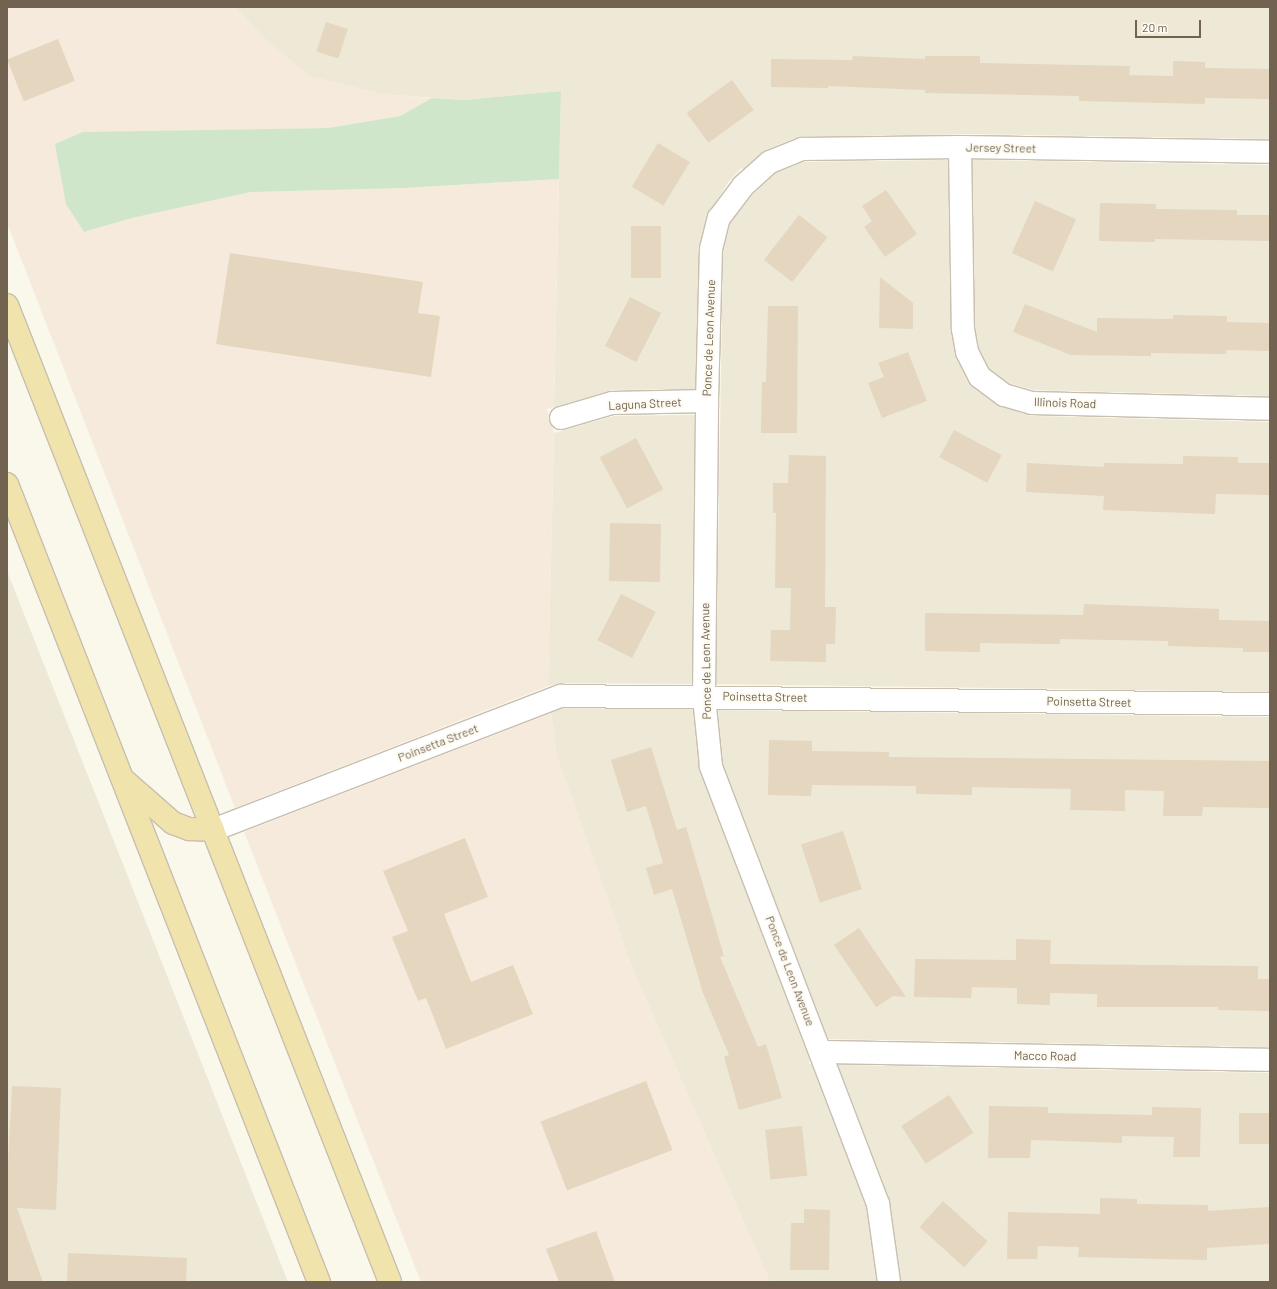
<!DOCTYPE html>
<html>
<head>
<meta charset="utf-8">
<style>
  body { margin:0 }
  #map { position:relative; width:1277px; height:1289px; overflow:hidden; background:#faf7eb; font-family:Barlow,sans-serif }
  div>[style] { position:absolute }
  .residential>* { inset:0; background:#eee8d7 }
  .commercial>* { inset:0; background:#f6eadd }
  .green>* { inset:0; background:#d0e6cb }
  .building>* { inset:0; background:#e5d6bf; transform-origin:0 0 }
  .roads { filter:drop-shadow(1px 0 #c8bfaf) drop-shadow(-1px 0 #c8bfaf) drop-shadow(0 1px #c8bfaf) drop-shadow(0 -1px #c8bfaf) }
  .street>* { height:22px; margin:-11px; padding:0 11px; transform-origin:11px; border-radius:11px; background:#fff }
  .primary>* { height:22px; margin:-11px; padding:0 11px; transform-origin:11px; border-radius:11px; background:#f0e4ac }
  span { translate:-50% -50%; white-space:nowrap; text-align:center; line-height:1.15; -webkit-text-stroke:4px #fdfbf1; paint-order:stroke }
  .street-label { font-size:12px; color:#726351 }
  .frame { position:absolute; inset:0; border:8px solid #726351; pointer-events:none }
  .scale { position:absolute; left:1135px; top:20px; width:66px; height:18px; box-sizing:border-box; border:2px solid #726351; border-top:0; padding-left:5px; font-size:12px; line-height:14px; white-space:nowrap; color:#726351; -webkit-text-stroke:3px #fdfbf1; paint-order:stroke }
</style>
</head>
<body>
<div id="map">
  <div class="residential">
    <div style="clip-path:polygon(235px 7px,1270px 7px,1270px 139px,971px 134px,798px 137px,766px 150px,743px 169px,741px 168px,727px 184px,708px 215px,700px 248px,696px 389px,612px 390px,554px 407px,561px 91px,463px 100px,381px 94px,309px 76px,266px 40px)"></div>
    <div style="clip-path:polygon(949px 160px,952px 329px,956px 355px,974px 387px,997px 405px,1032px 416px,1270px 422px,1270px 692px,716px 684px,723px 250px,729px 224px,751px 196px,776px 173px,804px 162px)"></div>
    <div style="clip-path:polygon(972px 160px,1270px 165px,1270px 396px,1034px 390px,1008px 383px,988px 368px,978px 348px,974px 327px)"></div>
    <div style="clip-path:polygon(695px 415px,693px 684px,561px 683px,548px 686px,554px 433px,614px 416px)"></div>
    <div style="clip-path:polygon(7px 571px,170px 983px,288px 1282px,7px 1282px)"></div>
    <div style="clip-path:polygon(562px 708px,694px 709px,701px 771px,810px 1054px,809px 1064px,813px 1064px,867px 1207px,878px 1282px,770px 1282px,633px 970px,556px 754px,551px 713px)"></div>
    <div style="clip-path:polygon(717px 710px,1270px 717px,1270px 1047px,828px 1039px,722px 763px)"></div>
    <div style="clip-path:polygon(838px 1065px,1270px 1073px,1270px 1282px,901px 1282px,889px 1199px)"></div>
  </div>
  <div class="commercial">
    <div style="clip-path:polygon(7px 7px,235px 7px,266px 40px,309px 76px,381px 94px,432px 98px,400px 116px,328px 128px,174px 131px,85px 232px,132px 218px,251px 192px,405px 188px,559px 179px,554px 407px,547px 409px,554px 433px,548px 686px,235px 808px,7px 223px)"></div>
    <div style="clip-path:polygon(551px 713px,556px 754px,633px 970px,770px 1282px,421px 1282px,244px 832px)"></div>
  </div>
  <div class="green">
    <div style="clip-path:polygon(561px 91px,559px 179px,405px 188px,251px 192px,132px 218px,84px 232px,66px 204px,55px 144px,83px 132px,328px 128px,400px 116px,432px 98px,463px 100px)"></div>
  </div>
  <div class="building">
    <div style="left:326px;top:22px;width:23px;height:31px;rotate:18deg"></div>
    <div style="left:58px;top:39px;width:45px;height:55px;rotate:68deg"></div>
    <div style="clip-path:polygon(853px 56px,925px 59px,925px 56px,980px 56px,980px 63px,1130px 66px,1129px 75px,1173px 76px,1173px 61px,1205px 62px,1205px 68px,1270px 69px,1270px 99px,1205px 98px,1205px 104px,1079px 101px,1079px 96px,925px 93px,925px 90px,828px 86px,828px 88px,771px 87px,771px 59px,852px 60px)"></div>
    <div style="left:732px;top:80px;width:37px;height:56px;rotate:54deg"></div>
    <div style="left:658px;top:143px;width:37px;height:51px;rotate:31deg"></div>
    <div style="clip-path:polygon(886px 190px,917px 234px,885px 257px,864px 227px,872px 221px,862px 206px)"></div>
    <div style="left:1035px;top:201px;width:45px;height:57px;rotate:24deg"></div>
    <div style="clip-path:polygon(1100px 203px,1156px 204px,1156px 209px,1237px 210px,1237px 215px,1270px 215px,1270px 241px,1155px 239px,1155px 242px,1099px 241px)"></div>
    <div style="left:799px;top:215px;width:36px;height:57px;rotate:38deg"></div>
    <div style="left:631px;top:226px;width:30px;height:52px"></div>
    <div style="clip-path:polygon(230px 253px,423px 282px,418px 313px,440px 316px,431px 377px,216px 344px)"></div>
    <div style="clip-path:polygon(880px 277px,913px 303px,913px 329px,879px 328px)"></div>
    <div style="left:630px;top:297px;width:35px;height:55px;rotate:27deg"></div>
    <div style="clip-path:polygon(1025px 304px,1097px 332px,1097px 318px,1173px 319px,1173px 315px,1227px 316px,1227px 322px,1270px 323px,1270px 351px,1226px 350px,1226px 354px,1151px 353px,1151px 356px,1071px 355px,1013px 332px)"></div>
    <div style="clip-path:polygon(768px 306px,798px 306px,797px 433px,761px 433px,762px 382px,766px 382px)"></div>
    <div style="clip-path:polygon(908px 352px,927px 401px,882px 418px,868px 383px,884px 377px,878px 363px)"></div>
    <div style="left:954px;top:430px;width:54px;height:31px;rotate:28deg"></div>
    <div style="left:636px;top:438px;width:58px;height:41px;rotate:62deg"></div>
    <div style="clip-path:polygon(789px 455px,826px 456px,825px 607px,836px 607px,835px 644px,826px 644px,826px 662px,770px 661px,771px 630px,790px 630px,791px 588px,775px 588px,776px 513px,773px 513px,773px 483px,788px 483px)"></div>
    <div style="clip-path:polygon(1183px 456px,1238px 457px,1238px 463px,1270px 463px,1270px 495px,1216px 494px,1215px 514px,1103px 510px,1104px 496px,1026px 492px,1027px 463px,1104px 467px,1104px 463px,1183px 464px)"></div>
    <div style="left:610px;top:523px;width:51px;height:58px;rotate:1deg"></div>
    <div style="left:621px;top:594px;width:39px;height:52px;rotate:27deg"></div>
    <div style="clip-path:polygon(1084px 604px,1219px 609px,1219px 620px,1270px 621px,1270px 652px,1243px 652px,1243px 648px,1168px 646px,1168px 641px,1060px 639px,1060px 644px,980px 643px,980px 652px,925px 651px,925px 613px,1083px 615px)"></div>
    <div style="clip-path:polygon(769px 740px,812px 741px,812px 751px,889px 752px,889px 757px,1270px 761px,1270px 808px,1203px 807px,1202px 816px,1163px 816px,1164px 791px,1125px 790px,1125px 811px,1070px 810px,1071px 789px,972px 787px,972px 795px,916px 794px,916px 786px,812px 785px,811px 796px,768px 795px)"></div>
    <div style="clip-path:polygon(651px 747px,677px 830px,686px 827px,724px 956px,720px 957px,758px 1047px,766px 1044px,782px 1098px,739px 1110px,724px 1057px,729px 1055px,703px 993px,672px 889px,654px 895px,646px 868px,663px 863px,646px 806px,627px 812px,611px 760px)"></div>
    <div style="left:843px;top:831px;width:61px;height:44px;rotate:72deg"></div>
    <div style="clip-path:polygon(465px 838px,488px 897px,444px 914px,471px 982px,513px 965px,533px 1014px,446px 1049px,426px 998px,418px 1001px,392px 937px,408px 931px,383px 871px)"></div>
    <div style="clip-path:polygon(859px 928px,906px 997px,893px 996px,876px 1007px,834px 945px)"></div>
    <div style="clip-path:polygon(1016px 939px,1051px 940px,1050px 964px,1258px 966px,1258px 979px,1270px 979px,1270px 1011px,1218px 1010px,1218px 1007px,1097px 1007px,1097px 994px,1050px 993px,1050px 1005px,1017px 1004px,1017px 988px,972px 987px,971px 998px,914px 997px,915px 959px,1016px 960px)"></div>
    <div style="left:646px;top:1081px;width:74px;height:113px;rotate:69deg"></div>
    <div style="clip-path:polygon(12px 1086px,61px 1088px,56px 1210px,17px 1208px,43px 1282px,7px 1282px,7px 1183px)"></div>
    <div style="left:949px;top:1095px;width:45px;height:57px;rotate:57deg"></div>
    <div style="clip-path:polygon(989px 1106px,1048px 1107px,1048px 1113px,1152px 1115px,1152px 1107px,1201px 1108px,1200px 1157px,1173px 1157px,1174px 1137px,1122px 1136px,1122px 1143px,1031px 1140px,1030px 1158px,988px 1158px)"></div>
    <div style="left:1239px;top:1113px;width:31px;height:31px"></div>
    <div style="left:802px;top:1126px;width:50px;height:37px;rotate:84deg"></div>
    <div style="clip-path:polygon(1100px 1198px,1137px 1199px,1137px 1204px,1208px 1205px,1208px 1211px,1270px 1207px,1270px 1244px,1207px 1248px,1207px 1260px,1078px 1257px,1079px 1247px,1038px 1246px,1037px 1259px,1007px 1259px,1008px 1212px,1100px 1214px)"></div>
    <div style="left:943px;top:1201px;width:60px;height:35px;rotate:42deg"></div>
    <div style="clip-path:polygon(804px 1209px,830px 1210px,829px 1270px,790px 1270px,791px 1223px,804px 1223px)"></div>
    <div style="clip-path:polygon(596px 1231px,615px 1282px,559px 1282px,546px 1249px)"></div>
    <div style="clip-path:polygon(68px 1253px,187px 1258px,186px 1282px,67px 1282px)"></div>
  </div>
  <div class="roads">
    <div class="street">
      <div style="left:960px;top:147px;width:182px;rotate:89.1deg"></div>
      <div style="left:963px;top:329px;width:23px;rotate:80deg"></div>
      <div style="left:967px;top:352px;width:28px;rotate:63deg"></div>
      <div style="left:980px;top:377px;width:30px;rotate:37deg"></div>
      <div style="left:1004px;top:395px;width:29px;rotate:16deg"></div>
      <div style="left:1032px;top:403px;width:238px;rotate:1.4deg"></div>
      <div style="left:561px;top:418px;width:53px;rotate:-16.4deg"></div>
      <div style="left:612px;top:403px;width:95px;rotate:-1.2deg"></div>
      <div style="left:213px;top:830px;width:373px;rotate:-21.1deg"></div>
      <div style="left:561px;top:696px;width:709px;rotate:0.65deg"></div>
      <div style="left:821px;top:1052px;width:449px;rotate:1deg"></div>
      <div style="left:889px;top:1282px;width:79px;rotate:-98deg"></div>
      <div style="left:878px;top:1204px;width:469px;rotate:-110.9deg"></div>
      <div style="left:711px;top:766px;width:69px;rotate:-95.8deg"></div>
      <div style="left:704px;top:697px;width:296px;rotate:-89.4deg"></div>
      <div style="left:707px;top:401px;width:152px;rotate:-88.5deg"></div>
      <div style="left:711px;top:249px;width:32px;rotate:-76deg"></div>
      <div style="left:719px;top:218px;width:40px;rotate:-53deg"></div>
      <div style="left:743px;top:186px;width:36px;rotate:-42deg"></div>
      <div style="left:770px;top:162px;width:35px;rotate:-22deg"></div>
      <div style="left:802px;top:149px;width:158px;rotate:-0.7deg"></div>
      <div style="left:960px;top:147px;width:310px;rotate:0.9deg"></div>
    </div>
    <div class="primary">
      <div style="left:7px;top:305px;width:1049px;rotate:68.59deg"></div>
      <div style="left:7px;top:484px;width:857px;rotate:68.65deg"></div>
      <div style="left:125px;top:781px;width:64px;rotate:41.2deg"></div>
      <div style="left:173px;top:823px;width:17px;rotate:21deg"></div>
      <div style="left:189px;top:829px;width:24px;rotate:2deg"></div>
    </div>
  </div>
  <div class="street-label">
    <span style="left:1001px;top:148px;rotate:1deg">Jersey Street</span>
    <span style="left:709px;top:338px;rotate:-88deg">Ponce de Leon Avenue</span>
    <span style="left:1065px;top:403px;rotate:2deg">Illinois Road</span>
    <span style="left:645px;top:404px;rotate:-3deg">Laguna Street</span>
    <span style="left:706px;top:661px;rotate:-91deg">Ponce de Leon Avenue</span>
    <span style="left:765px;top:697px;rotate:1deg">Poinsetta Street</span>
    <span style="left:1089px;top:702px;rotate:1deg">Poinsetta Street</span>
    <span style="left:438px;top:743px;rotate:-21deg">Poinsetta Street</span>
    <span style="left:790px;top:971px;rotate:69deg">Ponce de Leon Avenue</span>
    <span style="left:1045px;top:1056px;rotate:1deg">Macco Road</span>
  </div>
  <div class="frame"></div>
  <div class="scale">20 m</div>
</div>
</body>
</html>
